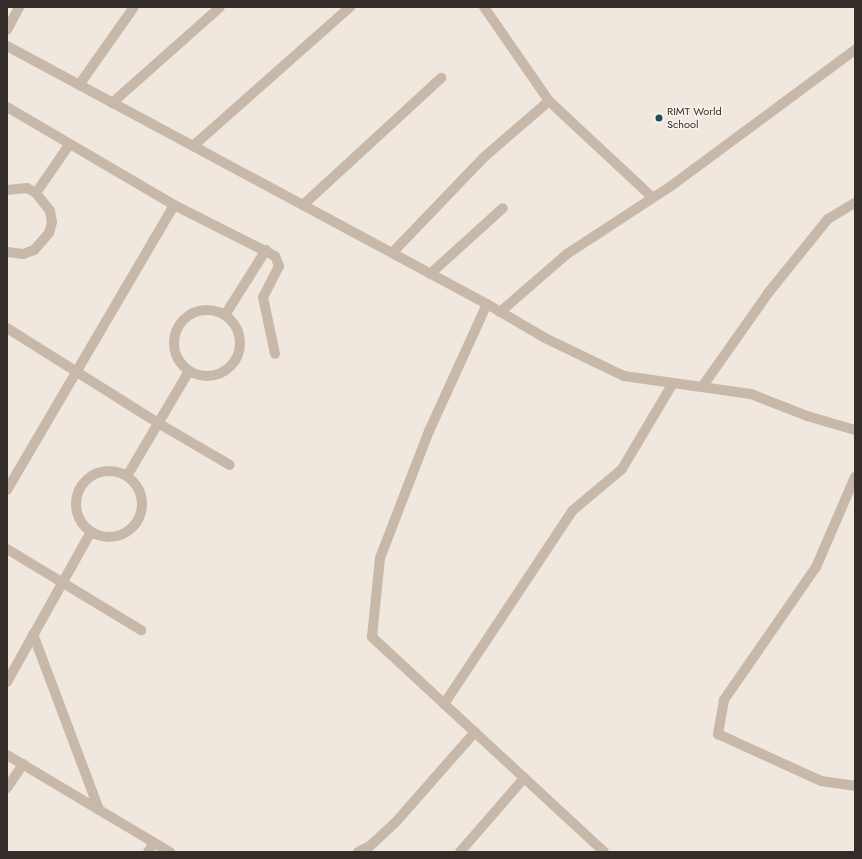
<!DOCTYPE html>
<html>
<head>
<meta charset="utf-8">
<style>
  body { margin:0 }
  #map { position:relative; width:862px; height:859px; overflow:hidden; background:#f0e8de; font-family:Jost,sans-serif }
  div>[style] { position:absolute }
  .minor>* { height:10px; margin:-5px; padding:0 5px; transform-origin:5px; border-radius:5px; background:#c7b8aa }
  .minor>.ring { margin:-5px; padding:0; box-sizing:content-box; background:none; border:10px solid #c7b8aa; border-radius:50% }
  .dots>* { width:11px; height:11px; translate:-50% -50%; box-sizing:border-box; border:2px solid #f8f2ea; border-radius:50% }
  span { translate:-50% -50%; white-space:nowrap; text-align:center; line-height:1.15; -webkit-text-stroke:3px #f8f2ea; paint-order:stroke }
  .poi-label { font-size:11px; color:#352d29 }
  .left { translate:0 -50%; text-align:left }
  .frame { position:absolute; inset:0; border:8px solid #352d29; pointer-events:none }
</style>
</head>
<body>
<div id="map">
  <div class="minor">
    <div style="left:484px;top:7px;width:114px;rotate:55.3deg"></div>
    <div style="left:549px;top:101px;width:141px;rotate:43deg"></div>
    <div style="left:7px;top:30px;width:26px;rotate:-62deg"></div>
    <div style="left:7px;top:46px;width:545px;rotate:28.26deg"></div>
    <div style="left:487px;top:304px;width:140px;rotate:114.5deg"></div>
    <div style="left:429px;top:431px;width:136px;rotate:111.1deg"></div>
    <div style="left:380px;top:558px;width:79px;rotate:95.8deg"></div>
    <div style="left:372px;top:637px;width:316px;rotate:42.8deg"></div>
    <div style="left:79px;top:85px;width:95px;rotate:-54.8deg"></div>
    <div style="left:112px;top:103px;width:144px;rotate:-41.6deg"></div>
    <div style="left:7px;top:107px;width:194px;rotate:30.4deg"></div>
    <div style="left:174px;top:205px;width:113px;rotate:26.8deg"></div>
    <div style="left:275px;top:256px;width:11px;rotate:68deg"></div>
    <div style="left:279px;top:266px;width:35px;rotate:117deg"></div>
    <div style="left:263px;top:297px;width:58px;rotate:78.1deg"></div>
    <div style="left:193px;top:146px;width:210px;rotate:-41.5deg"></div>
    <div style="left:7px;top:190px;width:20px;rotate:-6deg"></div>
    <div style="left:27px;top:188px;width:10px;rotate:29deg"></div>
    <div style="left:36px;top:193px;width:23px;rotate:52deg"></div>
    <div style="left:50px;top:211px;width:11px;rotate:80deg"></div>
    <div style="left:52px;top:222px;width:11px;rotate:105deg"></div>
    <div style="left:49px;top:233px;width:23px;rotate:131deg"></div>
    <div style="left:34px;top:250px;width:12px;rotate:160deg"></div>
    <div style="left:23px;top:254px;width:16px;rotate:-173deg"></div>
    <div style="left:36px;top:193px;width:58px;rotate:-55.5deg"></div>
    <div style="left:303px;top:205px;width:188px;rotate:-42.6deg"></div>
    <div style="left:393px;top:252px;width:130px;rotate:-46.2deg"></div>
    <div style="left:483px;top:158px;width:87px;rotate:-40.8deg"></div>
    <div style="left:430px;top:274px;width:98px;rotate:-42.1deg"></div>
    <div style="left:487px;top:304px;width:67px;rotate:30.4deg"></div>
    <div style="left:545px;top:338px;width:88px;rotate:25.7deg"></div>
    <div style="left:624px;top:376px;width:128px;rotate:8.1deg"></div>
    <div style="left:751px;top:394px;width:60px;rotate:21.4deg"></div>
    <div style="left:807px;top:416px;width:50px;rotate:16.3deg"></div>
    <div class="ring" style="left:174px;top:310px;width:56px;height:56px"></div>
    <div style="left:500px;top:312px;width:89px;rotate:-40.9deg"></div>
    <div style="left:567px;top:254px;width:124px;rotate:-33.2deg"></div>
    <div style="left:671px;top:186px;width:229px;rotate:-36.5deg"></div>
    <div style="left:225px;top:315px;width:77px;rotate:-57.8deg"></div>
    <div style="left:7px;top:328px;width:178px;rotate:32.2deg"></div>
    <div style="left:158px;top:423px;width:83px;rotate:30.3deg"></div>
    <div style="left:702px;top:387px;width:116px;rotate:-54.8deg"></div>
    <div style="left:769px;top:292px;width:94px;rotate:-51.1deg"></div>
    <div style="left:828px;top:219px;width:31px;rotate:-31deg"></div>
    <div class="ring" style="left:76px;top:471px;width:56px;height:56px"></div>
    <div style="left:127px;top:476px;width:122px;rotate:-59.4deg"></div>
    <div style="left:855px;top:477px;width:98px;rotate:113.4deg"></div>
    <div style="left:816px;top:567px;width:162px;rotate:124.7deg"></div>
    <div style="left:724px;top:700px;width:35px;rotate:100deg"></div>
    <div style="left:718px;top:734px;width:113px;rotate:24.5deg"></div>
    <div style="left:821px;top:781px;width:34px;rotate:8deg"></div>
    <div style="left:7px;top:490px;width:330px;rotate:-59.6deg"></div>
    <div style="left:7px;top:549px;width:157px;rotate:31.2deg"></div>
    <div style="left:33px;top:634px;width:188px;rotate:69.4deg"></div>
    <div style="left:7px;top:682px;width:172px;rotate:-60.8deg"></div>
    <div style="left:444px;top:704px;width:232px;rotate:-56.4deg"></div>
    <div style="left:572px;top:511px;width:65px;rotate:-40deg"></div>
    <div style="left:622px;top:469px;width:100px;rotate:-59.3deg"></div>
    <div style="left:7px;top:755px;width:190px;rotate:30.8deg"></div>
    <div style="left:7px;top:788px;width:29px;rotate:-56deg"></div>
    <div style="left:148px;top:852px;width:11px;rotate:-56deg"></div>
    <div style="left:358px;top:852px;width:13px;rotate:-27deg"></div>
    <div style="left:370px;top:846px;width:34px;rotate:-43deg"></div>
    <div style="left:395px;top:823px;width:121px;rotate:-48.7deg"></div>
    <div style="left:460px;top:852px;width:98px;rotate:-49.1deg"></div>
  </div>
  <div class="dots">
    <div style="left:659px;top:118px;background:#224e53"></div>
  </div>
  <div class="poi-label">
    <span class="left" style="left:667px;top:118px">RIMT World<br>School</span>
  </div>
  <div class="frame"></div>
</div>
</body>
</html>
